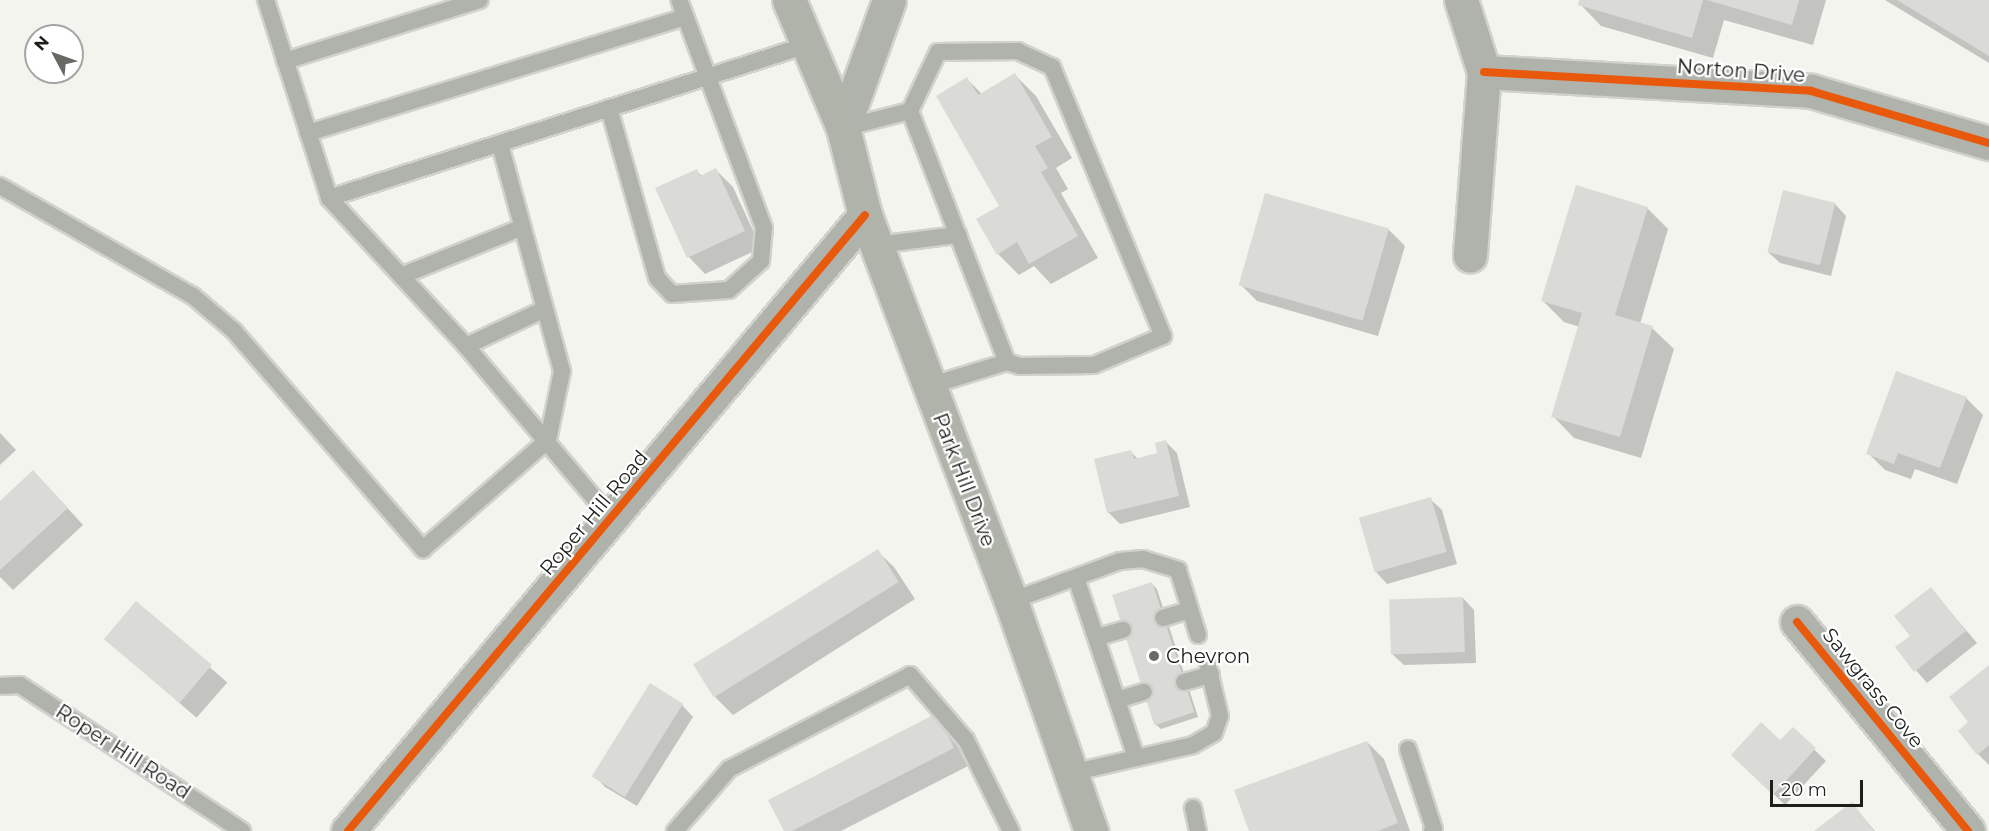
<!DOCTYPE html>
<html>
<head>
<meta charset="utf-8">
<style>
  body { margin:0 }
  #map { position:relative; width:1989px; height:831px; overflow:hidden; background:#f4f4ef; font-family:Montserrat,sans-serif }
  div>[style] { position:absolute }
  .shadow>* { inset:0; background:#0003; transform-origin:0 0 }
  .building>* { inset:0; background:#dadad6; transform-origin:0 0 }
  .roads { filter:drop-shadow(2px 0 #d1d1ce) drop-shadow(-2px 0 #d1d1ce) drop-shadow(0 2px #d1d1ce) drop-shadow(0 -2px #d1d1ce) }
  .service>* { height:16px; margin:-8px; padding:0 8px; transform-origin:8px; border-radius:8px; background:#b0b3ac }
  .minor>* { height:33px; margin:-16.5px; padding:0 16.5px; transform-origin:16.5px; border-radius:16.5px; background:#b0b3ac }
  .secondary>* { height:33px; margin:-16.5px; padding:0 16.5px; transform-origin:16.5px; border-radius:16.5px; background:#afb3aa }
  .cycleway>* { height:8px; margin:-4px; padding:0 4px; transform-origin:4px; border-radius:4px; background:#e8590c }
  .dots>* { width:16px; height:16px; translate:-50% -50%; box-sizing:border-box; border:3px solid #fff; border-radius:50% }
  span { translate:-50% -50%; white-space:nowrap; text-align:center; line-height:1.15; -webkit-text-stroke:4.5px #fff; paint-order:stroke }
  .street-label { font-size:20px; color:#1e1e1b }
  .poi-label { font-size:20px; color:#1e1e1b }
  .left { translate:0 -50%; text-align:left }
  .north { position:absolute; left:24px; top:24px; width:60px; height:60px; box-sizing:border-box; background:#fff; border:2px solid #a5a5a4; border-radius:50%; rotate:311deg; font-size:16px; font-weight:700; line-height:24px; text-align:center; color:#1e1e1b }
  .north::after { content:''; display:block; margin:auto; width:21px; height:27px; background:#696965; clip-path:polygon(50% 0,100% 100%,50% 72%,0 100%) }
  .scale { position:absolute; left:1770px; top:780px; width:93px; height:27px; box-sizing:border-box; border:3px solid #1e1e1b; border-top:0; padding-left:8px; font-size:18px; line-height:21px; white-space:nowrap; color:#1e1e1b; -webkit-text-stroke:4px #fff; paint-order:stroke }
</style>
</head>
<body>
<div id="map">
  <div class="shadow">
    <div style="clip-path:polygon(1581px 0,1826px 0,1813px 45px,1724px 20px,1713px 58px,1601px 26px,1580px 4px)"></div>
    <div style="clip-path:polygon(1885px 0,1989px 0,1989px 63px)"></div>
    <div style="clip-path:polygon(1015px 75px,1036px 96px,1072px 158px,1056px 168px,1068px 189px,1061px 193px,1098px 258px,1051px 284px,1034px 266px,1019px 275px,998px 254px,1001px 206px,967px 79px,982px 94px)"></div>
    <div style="clip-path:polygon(696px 170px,702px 176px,716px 170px,733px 187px,761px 248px,705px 274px,689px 257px)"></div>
    <div style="clip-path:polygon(1784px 191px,1835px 204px,1846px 216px,1831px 276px,1780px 263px,1768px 252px)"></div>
    <div style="clip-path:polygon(1647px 208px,1668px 229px,1640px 324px,1652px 328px,1674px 349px,1641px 458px,1574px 438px,1553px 416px,1580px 327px,1564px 322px,1543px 301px)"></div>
    <div style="clip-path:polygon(1388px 229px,1405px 246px,1378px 336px,1257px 301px,1240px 284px)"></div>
    <div style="clip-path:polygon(1966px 398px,1983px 415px,1957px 484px,1915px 469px,1911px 479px,1885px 470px,1868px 453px)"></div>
    <div style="clip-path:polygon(0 433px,16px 450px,0 465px)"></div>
    <div style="clip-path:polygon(1166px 442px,1177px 453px,1190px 507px,1120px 524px,1108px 512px,1131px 452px,1138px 459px,1159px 454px)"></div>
    <div style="clip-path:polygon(50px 489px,83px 525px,13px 590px,0 577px,0 503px)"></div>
    <div style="clip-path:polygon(1430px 499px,1442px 510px,1457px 564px,1387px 584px,1376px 572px)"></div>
    <div style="clip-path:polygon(877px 551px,894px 567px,915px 599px,733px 715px,716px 698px,696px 666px)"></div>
    <div style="clip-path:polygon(1151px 583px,1157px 589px,1198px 717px,1161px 729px,1155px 724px)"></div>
    <div style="clip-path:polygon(1931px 589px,1977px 643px,1927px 683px,1897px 648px,1912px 636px)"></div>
    <div style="clip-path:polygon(1463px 598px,1474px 610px,1476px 663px,1404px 665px,1392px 654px)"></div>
    <div style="left:136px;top:603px;width:121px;height:47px;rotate:41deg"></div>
    <div style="clip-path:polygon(1989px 667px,1989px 765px,1978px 754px,1971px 723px)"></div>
    <div style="clip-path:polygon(682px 705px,693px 717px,637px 806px,605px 787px,594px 775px)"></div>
    <div style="clip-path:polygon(936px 715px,953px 732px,970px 765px,841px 831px,786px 831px)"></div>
    <div style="clip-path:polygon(1793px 729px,1826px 761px,1785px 805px,1744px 766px,1781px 742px)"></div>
    <div style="clip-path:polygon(1367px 742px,1384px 759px,1410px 831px,1251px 831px)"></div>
    <div style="clip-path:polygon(1852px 804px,1875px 831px,1816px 831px)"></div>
  </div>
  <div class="building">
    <div style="clip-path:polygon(1579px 0,1703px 0,1692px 38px,1578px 5px)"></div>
    <div style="clip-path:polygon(1707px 0,1799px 0,1792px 25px)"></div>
    <div style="clip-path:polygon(1897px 0,1989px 0,1989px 56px)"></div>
    <div style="clip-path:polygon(1015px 73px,1052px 137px,1035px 146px,1048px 168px,1041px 172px,1078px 236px,1029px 264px,1017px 242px,997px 255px,976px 219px,999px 206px,936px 96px,967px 77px,978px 95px)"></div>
    <div style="clip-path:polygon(716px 168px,745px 231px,687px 258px,655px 188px,697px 169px,700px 176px)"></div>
    <div style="clip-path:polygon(1576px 185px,1648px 207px,1615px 315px,1653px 326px,1620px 437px,1551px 417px,1582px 313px,1541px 301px)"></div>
    <div style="left:1783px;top:190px;width:54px;height:64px;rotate:14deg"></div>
    <div style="left:1265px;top:193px;width:129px;height:96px;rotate:16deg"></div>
    <div style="clip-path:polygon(1896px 371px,1967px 397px,1940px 468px,1898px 453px,1894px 464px,1866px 454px)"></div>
    <div style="clip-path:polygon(1166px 440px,1179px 496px,1107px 513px,1094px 459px,1131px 450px,1134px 459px,1157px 453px,1155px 443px)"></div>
    <div style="clip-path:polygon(33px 470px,68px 508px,0 570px,0 501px)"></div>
    <div style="left:1431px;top:497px;width:57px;height:75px;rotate:74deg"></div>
    <div style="left:878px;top:549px;width:39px;height:218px;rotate:58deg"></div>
    <div style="left:1152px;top:582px;width:137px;height:42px;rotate:72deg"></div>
    <div style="clip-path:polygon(1931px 587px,1966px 631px,1914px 672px,1895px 647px,1910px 636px,1894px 616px)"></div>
    <div style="left:1463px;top:597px;width:55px;height:74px;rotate:88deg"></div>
    <div style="left:136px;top:601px;width:99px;height:50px;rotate:40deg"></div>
    <div style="clip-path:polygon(1989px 665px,1989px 745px,1977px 755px,1958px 731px,1968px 722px,1949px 697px)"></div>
    <div style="left:650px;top:683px;width:39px;height:110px;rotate:32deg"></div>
    <div style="clip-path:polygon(937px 713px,954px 748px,792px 831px,784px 831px,768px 800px)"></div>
    <div style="clip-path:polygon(1761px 722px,1780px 740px,1793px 727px,1816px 748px,1773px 795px,1731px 755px)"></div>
    <div style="clip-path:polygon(1367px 741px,1398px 823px,1378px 831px,1249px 831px,1234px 790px)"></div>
    <div style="clip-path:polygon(1852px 802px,1874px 831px,1814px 831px)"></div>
  </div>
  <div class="roads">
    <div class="service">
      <div style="left:266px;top:0;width:208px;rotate:72.3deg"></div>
      <div style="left:329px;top:198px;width:502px;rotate:-17.75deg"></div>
      <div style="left:285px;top:61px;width:204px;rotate:-17.4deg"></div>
      <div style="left:609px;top:108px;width:177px;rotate:74.2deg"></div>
      <div style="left:657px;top:278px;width:22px;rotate:47deg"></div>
      <div style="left:672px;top:294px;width:57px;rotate:-4deg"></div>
      <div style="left:729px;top:290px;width:43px;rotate:-42.2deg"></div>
      <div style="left:761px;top:261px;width:33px;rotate:-85deg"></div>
      <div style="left:764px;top:228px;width:243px;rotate:-110.4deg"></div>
      <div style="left:843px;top:128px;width:69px;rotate:-14.2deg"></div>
      <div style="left:308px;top:133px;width:394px;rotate:-17.1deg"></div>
      <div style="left:0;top:186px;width:222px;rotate:29.7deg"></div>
      <div style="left:193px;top:296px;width:54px;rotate:40.5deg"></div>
      <div style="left:234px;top:331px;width:289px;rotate:49.1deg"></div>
      <div style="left:423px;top:549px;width:166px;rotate:-41.1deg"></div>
      <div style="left:548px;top:440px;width:70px;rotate:-78.5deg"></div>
      <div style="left:562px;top:371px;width:235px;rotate:-105.3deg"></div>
      <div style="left:329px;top:198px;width:202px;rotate:47.2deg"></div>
      <div style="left:466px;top:346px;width:225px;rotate:49.9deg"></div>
      <div style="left:876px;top:245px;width:83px;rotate:-7deg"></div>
      <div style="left:401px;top:276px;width:131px;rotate:-21.9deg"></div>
      <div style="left:466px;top:346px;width:87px;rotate:-25.1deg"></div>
      <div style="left:929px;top:386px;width:82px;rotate:-17.1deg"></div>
      <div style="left:1007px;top:362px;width:14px;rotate:17deg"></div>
      <div style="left:1020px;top:366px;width:74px;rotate:-0.8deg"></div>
      <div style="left:1094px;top:365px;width:75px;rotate:-22.8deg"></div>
      <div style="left:1163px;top:336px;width:291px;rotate:-112.4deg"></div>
      <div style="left:1052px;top:67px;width:38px;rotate:-155deg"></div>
      <div style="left:1018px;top:51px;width:80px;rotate:179.3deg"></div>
      <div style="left:938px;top:52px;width:65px;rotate:115.4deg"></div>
      <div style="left:910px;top:111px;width:269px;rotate:68.9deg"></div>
      <div style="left:1076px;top:578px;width:189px;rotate:71.5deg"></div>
      <div style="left:1011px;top:601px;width:116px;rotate:-20.2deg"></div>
      <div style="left:1120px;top:561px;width:23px;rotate:-5deg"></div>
      <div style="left:1143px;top:559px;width:37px;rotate:17deg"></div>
      <div style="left:1178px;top:570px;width:68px;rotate:72.9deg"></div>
      <div style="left:1163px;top:618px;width:28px;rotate:-17deg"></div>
      <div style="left:1098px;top:637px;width:26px;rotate:-16deg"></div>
      <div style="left:1184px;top:682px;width:28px;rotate:-15deg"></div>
      <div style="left:0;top:686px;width:20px;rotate:-3deg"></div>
      <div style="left:20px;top:685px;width:266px;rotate:33.3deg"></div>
      <div style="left:1117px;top:700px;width:28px;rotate:-17deg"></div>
      <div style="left:1408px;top:749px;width:84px;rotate:72deg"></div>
      <div style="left:1434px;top:829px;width:3px;rotate:135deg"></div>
      <div style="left:1071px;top:773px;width:125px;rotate:-12.9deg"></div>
      <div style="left:1193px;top:745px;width:24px;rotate:-30deg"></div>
      <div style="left:1214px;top:733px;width:18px;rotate:-71deg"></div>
      <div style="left:1220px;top:716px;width:51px;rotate:-103.5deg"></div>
      <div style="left:1193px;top:808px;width:24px;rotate:78deg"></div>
      <div style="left:675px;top:831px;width:82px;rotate:-48.9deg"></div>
      <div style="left:729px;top:769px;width:204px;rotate:-27.4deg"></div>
      <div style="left:910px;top:675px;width:86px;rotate:49.3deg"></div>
      <div style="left:966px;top:740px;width:102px;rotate:63.7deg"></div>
    </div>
    <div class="minor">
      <div style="left:1461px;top:0;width:76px;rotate:72.3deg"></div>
      <div style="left:1484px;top:72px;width:184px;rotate:94.4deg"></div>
      <div style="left:1484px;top:72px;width:328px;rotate:3.3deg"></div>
      <div style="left:1811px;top:91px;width:185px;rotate:16.3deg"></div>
      <div style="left:843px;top:128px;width:136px;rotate:-70.2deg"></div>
      <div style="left:1797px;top:622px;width:270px;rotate:50.7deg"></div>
      <div style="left:348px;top:831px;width:804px;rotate:-49.99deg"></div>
    </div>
    <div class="secondary">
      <div style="left:789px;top:0;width:139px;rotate:67.1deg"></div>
      <div style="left:843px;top:128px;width:90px;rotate:75.8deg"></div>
      <div style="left:865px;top:215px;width:413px;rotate:69.3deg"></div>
      <div style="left:1011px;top:601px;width:244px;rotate:70.8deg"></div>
    </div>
  </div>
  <div class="cycleway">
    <div style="left:1484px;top:72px;width:328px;rotate:3.3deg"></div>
    <div style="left:1811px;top:91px;width:185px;rotate:16.3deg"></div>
    <div style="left:1797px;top:622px;width:270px;rotate:50.7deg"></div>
    <div style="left:348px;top:831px;width:804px;rotate:-49.99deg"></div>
  </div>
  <div class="dots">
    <div style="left:1154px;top:656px;background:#696965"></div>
  </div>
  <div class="street-label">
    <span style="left:1741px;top:71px;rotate:4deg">Norton Drive</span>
    <span style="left:964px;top:480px;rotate:69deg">Park Hill Drive</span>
    <span style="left:594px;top:513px;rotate:-50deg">Roper Hill Road</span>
    <span style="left:1873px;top:688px;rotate:51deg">Sawgrass Cove</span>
    <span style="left:123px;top:752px;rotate:33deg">Roper Hill Road</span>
  </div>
  <div class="poi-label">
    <span class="left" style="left:1166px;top:656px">Chevron</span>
  </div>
  <div class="north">N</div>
  <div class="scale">20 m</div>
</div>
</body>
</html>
